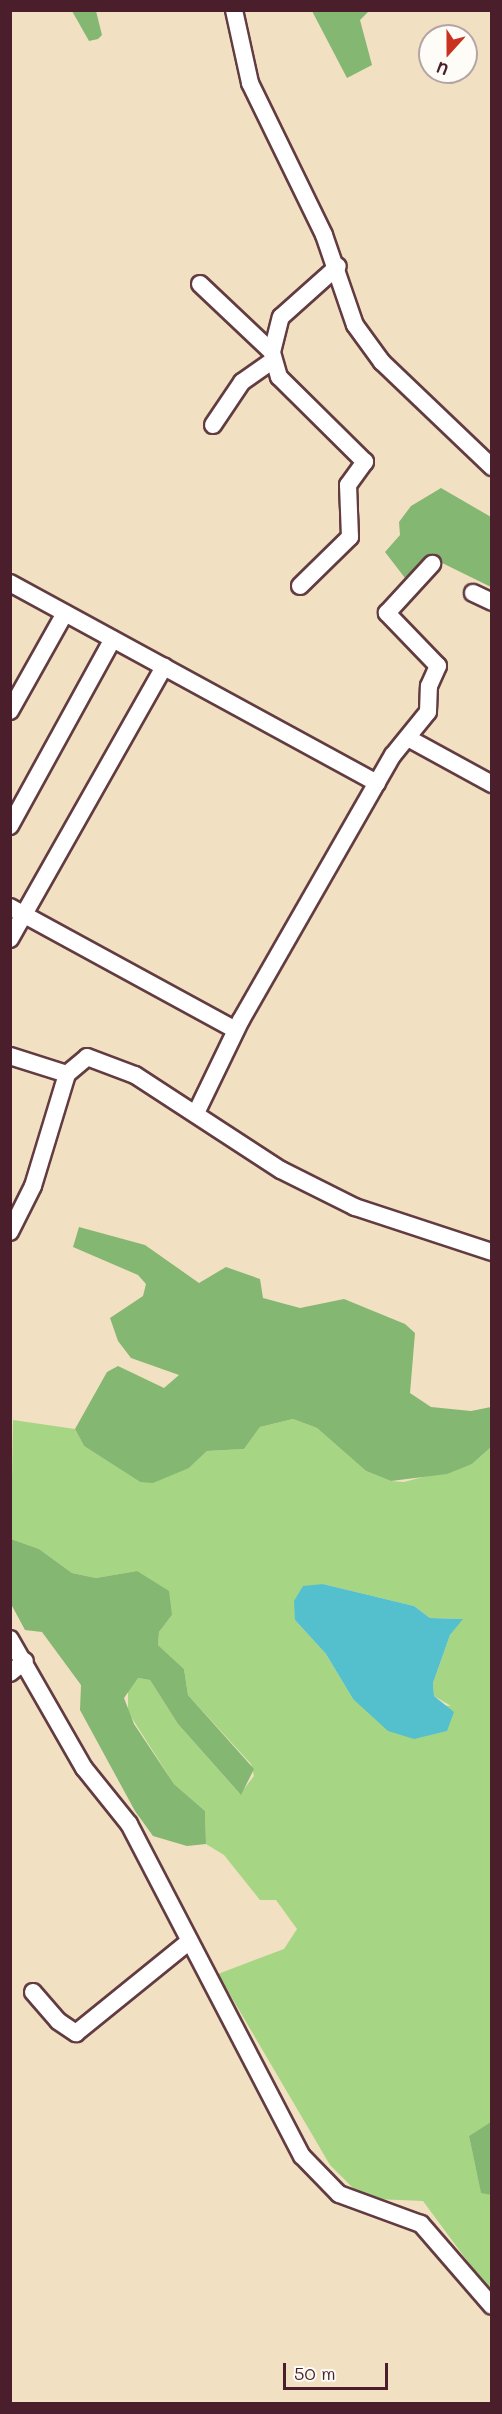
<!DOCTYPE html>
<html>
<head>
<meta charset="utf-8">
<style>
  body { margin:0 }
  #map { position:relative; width:502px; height:2414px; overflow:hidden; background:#f1e0c1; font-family:Mali,sans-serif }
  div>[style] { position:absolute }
  .green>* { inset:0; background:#a6d684 }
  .forest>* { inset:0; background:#84b772 }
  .water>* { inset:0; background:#54c0cd }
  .roads { filter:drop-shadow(2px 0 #633c42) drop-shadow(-2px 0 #633c42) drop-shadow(0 2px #633c42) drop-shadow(0 -2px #633c42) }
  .minor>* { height:16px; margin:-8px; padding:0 8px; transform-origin:8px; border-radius:8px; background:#fff }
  span { translate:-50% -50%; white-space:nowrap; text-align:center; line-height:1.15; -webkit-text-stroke:6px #fdfcf7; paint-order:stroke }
  .frame { position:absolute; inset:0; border:12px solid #4a1f2b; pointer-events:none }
  .north { position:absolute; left:418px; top:24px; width:60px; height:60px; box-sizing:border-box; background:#fdfcf7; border:2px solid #b5a4a5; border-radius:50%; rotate:201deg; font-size:16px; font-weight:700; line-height:24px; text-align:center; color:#4a1f2b }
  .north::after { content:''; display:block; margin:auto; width:21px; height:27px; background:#c8321e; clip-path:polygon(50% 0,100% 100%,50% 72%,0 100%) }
  .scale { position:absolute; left:283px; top:2363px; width:105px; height:27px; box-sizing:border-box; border:3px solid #4a1f2b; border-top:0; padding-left:8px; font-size:18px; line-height:21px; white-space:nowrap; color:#4a1f2b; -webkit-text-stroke:4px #fdfcf7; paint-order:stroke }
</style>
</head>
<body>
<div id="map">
  <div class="green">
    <div style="clip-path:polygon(evenodd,293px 1419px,317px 1428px,366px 1471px,391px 1481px,404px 1482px,472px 1464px,491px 1447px,492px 2122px,469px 2136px,481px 2192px,491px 2195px,491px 2293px,423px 2201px,375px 2199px,355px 2190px,330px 2165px,218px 1974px,284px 1949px,297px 1929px,276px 1900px,260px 1900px,224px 1855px,206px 1844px,205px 1811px,174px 1784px,128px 1712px,128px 1686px,138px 1678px,150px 1680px,178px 1724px,240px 1794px,254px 1776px,251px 1764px,188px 1695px,184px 1669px,158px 1645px,159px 1632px,172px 1615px,137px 1571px,96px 1578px,72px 1573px,39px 1549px,11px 1539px,13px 1420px,75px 1429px,84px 1446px,140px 1482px,189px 1468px,207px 1451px,244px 1449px,260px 1427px,293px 1419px,323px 1584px,414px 1606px,430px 1618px,462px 1619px,450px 1635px,433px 1683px,434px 1696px,451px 1706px,353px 1699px,326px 1654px,295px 1620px,323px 1584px)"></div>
  </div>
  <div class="forest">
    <div style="clip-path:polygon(72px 11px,96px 11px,102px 35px,98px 39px,89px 41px)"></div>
    <div style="clip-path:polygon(312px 11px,369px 11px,360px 20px,372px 65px,347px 78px)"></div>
    <div style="clip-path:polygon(441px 488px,491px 517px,491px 587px,432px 558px,405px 578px,385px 552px,400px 535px,399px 522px,411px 506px)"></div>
    <div style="clip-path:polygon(79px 1227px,145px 1245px,199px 1283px,226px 1267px,260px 1279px,263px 1298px,300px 1308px,344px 1299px,405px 1324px,415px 1333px,410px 1393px,431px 1407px,471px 1411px,491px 1407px,491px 1447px,472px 1464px,447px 1474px,391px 1481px,366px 1471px,317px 1428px,293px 1419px,260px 1427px,244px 1449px,207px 1451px,189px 1468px,153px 1483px,140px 1482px,84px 1446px,75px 1429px,107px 1372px,118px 1366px,164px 1388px,179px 1375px,131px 1358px,118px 1341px,110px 1318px,143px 1296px,146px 1284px,138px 1275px,73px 1247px)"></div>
    <div style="clip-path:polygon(11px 1539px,39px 1549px,72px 1573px,96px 1578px,137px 1571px,169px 1591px,172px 1615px,159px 1632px,158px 1645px,184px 1669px,188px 1695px,254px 1769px,241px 1795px,178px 1724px,150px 1680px,138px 1678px,124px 1698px,134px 1724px,174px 1784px,205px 1811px,206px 1844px,187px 1846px,153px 1836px,135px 1811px,80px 1710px,81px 1685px,42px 1632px,25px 1630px,11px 1604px)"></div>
    <div style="clip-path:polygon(491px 2122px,492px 2122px,491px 2195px,481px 2193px,469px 2136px)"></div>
  </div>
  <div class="water">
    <div style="clip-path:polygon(323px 1584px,414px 1606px,430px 1618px,463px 1619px,450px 1635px,433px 1683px,434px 1696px,454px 1712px,447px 1731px,414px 1739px,388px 1731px,353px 1699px,326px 1654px,295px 1620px,294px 1601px,303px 1586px)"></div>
  </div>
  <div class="roads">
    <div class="minor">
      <div style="left:234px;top:10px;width:75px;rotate:77.6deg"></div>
      <div style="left:250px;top:83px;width:169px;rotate:64deg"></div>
      <div style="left:324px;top:235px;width:95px;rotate:71deg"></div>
      <div style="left:355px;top:325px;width:46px;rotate:53.9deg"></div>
      <div style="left:382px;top:362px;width:152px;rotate:43.7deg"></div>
      <div style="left:200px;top:284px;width:99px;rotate:43.4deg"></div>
      <div style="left:213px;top:425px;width:52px;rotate:-56deg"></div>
      <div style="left:242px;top:382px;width:37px;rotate:-35deg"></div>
      <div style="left:10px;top:583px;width:418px;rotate:28.6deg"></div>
      <div style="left:300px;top:586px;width:70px;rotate:-44.4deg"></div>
      <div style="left:350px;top:537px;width:52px;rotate:-92.2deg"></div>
      <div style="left:348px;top:485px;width:29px;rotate:-54deg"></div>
      <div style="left:365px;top:462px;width:121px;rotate:-135.3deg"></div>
      <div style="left:279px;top:377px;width:26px;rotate:-106deg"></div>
      <div style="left:272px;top:352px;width:36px;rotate:-76deg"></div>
      <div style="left:281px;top:317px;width:76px;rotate:-41.8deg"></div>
      <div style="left:473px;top:593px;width:21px;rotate:25deg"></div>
      <div style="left:10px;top:711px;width:112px;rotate:-60.7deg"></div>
      <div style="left:408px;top:738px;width:96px;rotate:28.7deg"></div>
      <div style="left:10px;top:826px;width:213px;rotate:-61.2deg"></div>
      <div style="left:10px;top:907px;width:257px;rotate:28.6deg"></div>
      <div style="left:10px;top:939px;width:313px;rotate:-60.5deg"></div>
      <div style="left:10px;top:1056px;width:60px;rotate:17.5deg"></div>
      <div style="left:197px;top:1111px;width:101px;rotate:-64.2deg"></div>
      <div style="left:241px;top:1020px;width:305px;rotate:-60.2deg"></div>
      <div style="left:393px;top:755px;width:55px;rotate:-50.9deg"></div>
      <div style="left:428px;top:712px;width:26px;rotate:-88deg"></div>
      <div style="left:429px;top:686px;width:22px;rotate:-66deg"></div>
      <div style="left:438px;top:666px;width:74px;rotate:-133.9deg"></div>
      <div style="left:387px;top:613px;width:67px;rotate:-47.4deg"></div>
      <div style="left:10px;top:1232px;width:51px;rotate:-63.4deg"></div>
      <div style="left:33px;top:1186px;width:117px;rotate:-73.1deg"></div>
      <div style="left:67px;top:1074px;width:26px;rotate:-40deg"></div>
      <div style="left:87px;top:1057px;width:51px;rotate:20.6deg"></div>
      <div style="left:135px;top:1075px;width:174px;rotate:33.1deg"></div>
      <div style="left:281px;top:1170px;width:83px;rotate:26.6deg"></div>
      <div style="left:355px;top:1207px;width:144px;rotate:18.2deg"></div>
      <div style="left:10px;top:1639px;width:149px;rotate:60.2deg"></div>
      <div style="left:84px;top:1768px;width:72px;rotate:51.2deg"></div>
      <div style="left:129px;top:1824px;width:374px;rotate:62.5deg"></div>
      <div style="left:302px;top:2156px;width:53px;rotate:45.8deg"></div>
      <div style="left:339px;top:2194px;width:87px;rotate:20.1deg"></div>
      <div style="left:421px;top:2224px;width:108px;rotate:49.1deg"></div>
      <div style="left:10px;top:1673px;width:19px;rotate:-39deg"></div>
      <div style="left:33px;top:1992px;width:38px;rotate:49deg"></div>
      <div style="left:58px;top:2021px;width:22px;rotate:34deg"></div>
      <div style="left:76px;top:2033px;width:143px;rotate:-39deg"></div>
    </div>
  </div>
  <div class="frame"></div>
  <div class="north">U</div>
  <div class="scale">50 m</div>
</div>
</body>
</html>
